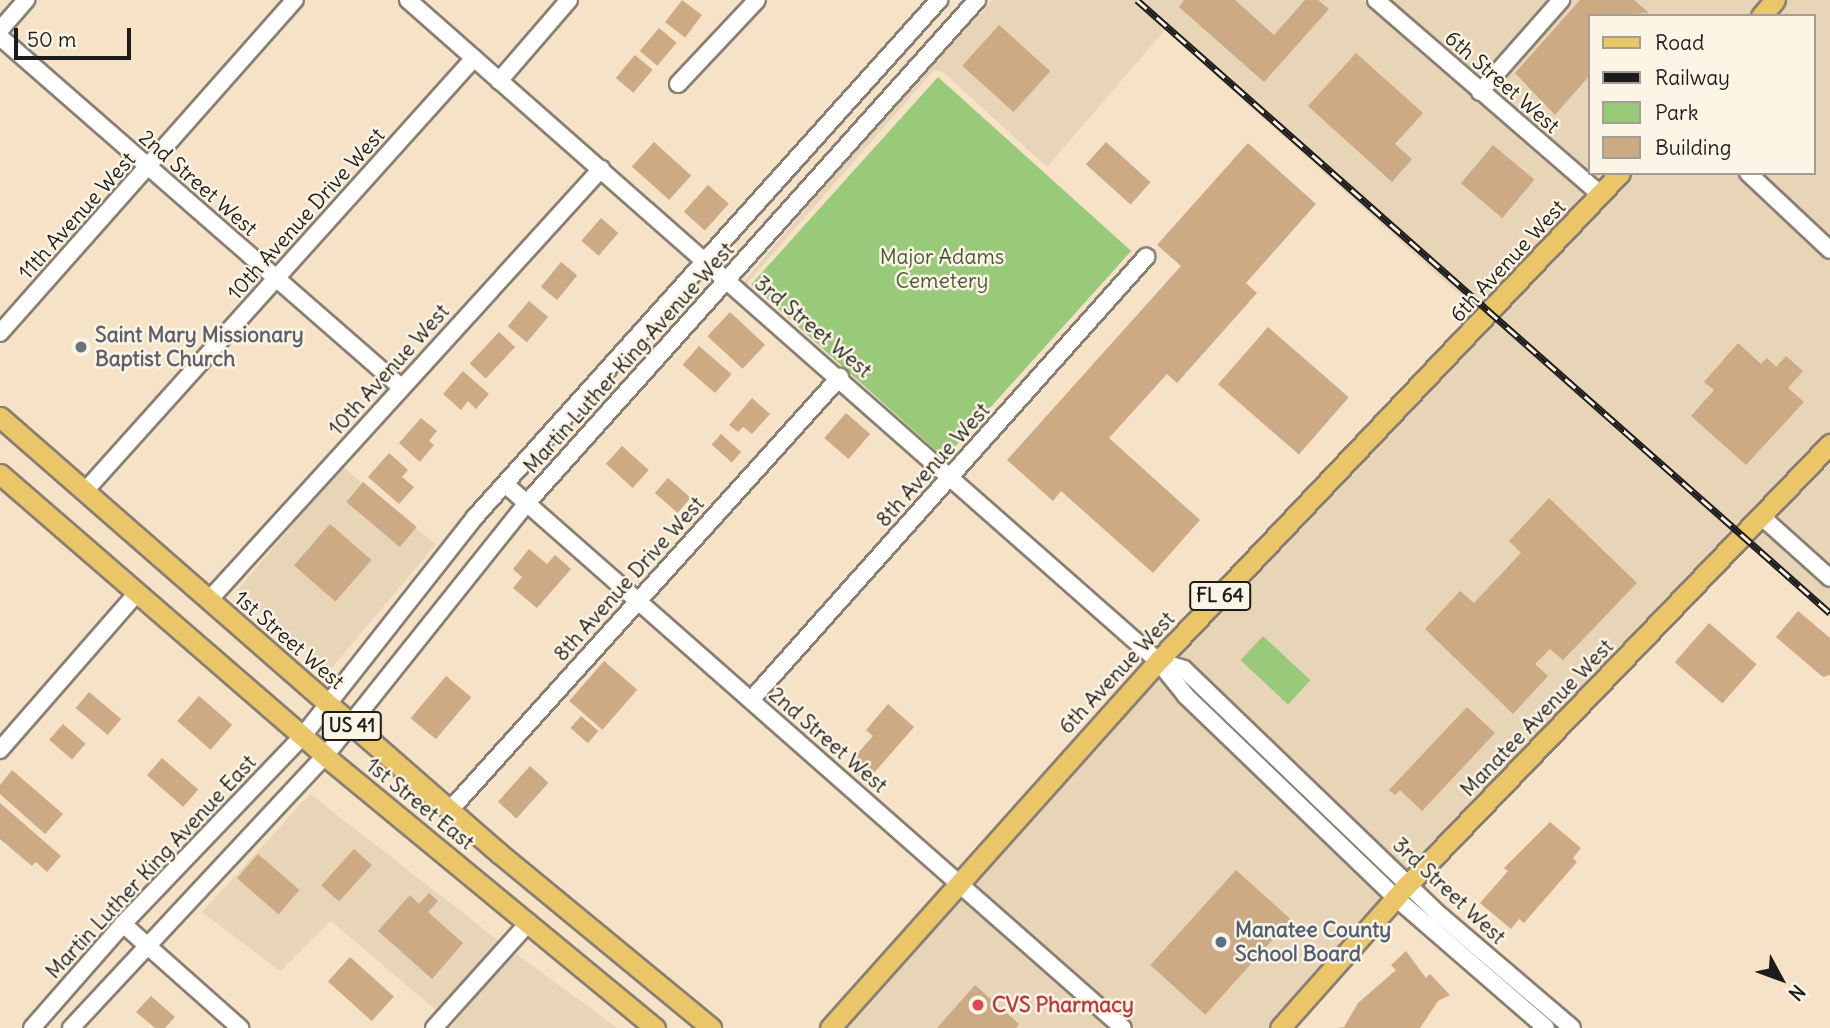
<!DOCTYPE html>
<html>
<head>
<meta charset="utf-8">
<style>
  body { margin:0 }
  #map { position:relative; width:1830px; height:1028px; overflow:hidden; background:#f6e2c7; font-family:Delius,sans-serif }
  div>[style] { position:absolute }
  .built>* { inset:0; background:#e8d4b7; transform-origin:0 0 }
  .green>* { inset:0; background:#98ca7a; transform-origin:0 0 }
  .building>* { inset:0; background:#cbaa84; transform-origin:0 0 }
  .roads { filter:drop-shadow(2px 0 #897f72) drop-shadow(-2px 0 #897f72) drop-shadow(0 2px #897f72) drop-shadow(0 -2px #897f72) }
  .minor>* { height:16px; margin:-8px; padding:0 8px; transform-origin:8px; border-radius:8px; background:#fff }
  .major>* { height:19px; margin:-9.5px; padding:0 9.5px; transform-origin:9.5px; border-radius:9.5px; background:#ebc669 }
  .rail>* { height:7px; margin-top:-3.5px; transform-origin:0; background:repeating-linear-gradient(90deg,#fcf5e5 0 13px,#1c1c1c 0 26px); box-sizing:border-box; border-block:2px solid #1c1c1c }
  .dots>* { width:19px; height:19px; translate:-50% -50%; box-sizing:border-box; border:4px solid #fcf5e5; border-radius:50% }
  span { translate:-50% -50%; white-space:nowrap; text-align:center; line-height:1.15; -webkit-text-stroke:5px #fcf5e5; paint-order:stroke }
  .shield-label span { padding:2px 5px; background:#fcf5e5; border:2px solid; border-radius:5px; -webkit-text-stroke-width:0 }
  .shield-label { font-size:19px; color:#1c1c1c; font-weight:700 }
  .street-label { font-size:21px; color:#1c1c1c }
  .park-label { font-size:21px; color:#47593d }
  .worship-label { font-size:21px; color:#5b616d; font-weight:700 }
  .left { translate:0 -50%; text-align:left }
  .service-label { font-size:21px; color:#4e5e75; font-weight:700 }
  .health-label { font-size:21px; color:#be3a42; font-weight:700 }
  .legend { position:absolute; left:1588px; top:14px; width:228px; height:161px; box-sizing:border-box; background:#fcf5e5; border:2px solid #a29e95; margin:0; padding:9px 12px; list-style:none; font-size:21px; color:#1c1c1c }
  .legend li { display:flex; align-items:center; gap:14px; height:35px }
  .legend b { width:35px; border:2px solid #a29e95 }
  .north { position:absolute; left:1746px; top:944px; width:70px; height:70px; -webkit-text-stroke:5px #fcf5e5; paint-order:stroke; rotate:131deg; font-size:19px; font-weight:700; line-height:28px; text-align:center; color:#1c1c1c }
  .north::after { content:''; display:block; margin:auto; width:24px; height:32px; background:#1c1c1c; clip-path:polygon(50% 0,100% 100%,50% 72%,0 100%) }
  .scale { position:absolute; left:14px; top:28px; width:117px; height:32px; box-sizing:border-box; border:4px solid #1c1c1c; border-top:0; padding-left:9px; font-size:21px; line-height:24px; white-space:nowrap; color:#1c1c1c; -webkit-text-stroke:5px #fcf5e5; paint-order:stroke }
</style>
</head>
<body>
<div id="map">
  <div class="built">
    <div style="clip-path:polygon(993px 0,1363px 0,1588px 195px,1479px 312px,1165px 30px,1047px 167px,943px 72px,934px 70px,748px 282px,747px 289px,742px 284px,863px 141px)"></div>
    <div style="clip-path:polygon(1388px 0,1548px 0,1479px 79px)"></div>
    <div style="clip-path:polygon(1573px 0,1763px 0,1749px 16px,1590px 16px,1590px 173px,1608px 173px,1599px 183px,1492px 91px)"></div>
    <div style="clip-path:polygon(1787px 0,1830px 0,1830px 238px,1760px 173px,1814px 173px,1814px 16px,1773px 16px)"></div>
    <div style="clip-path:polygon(1632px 173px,1736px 173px,1830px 261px,1830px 430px,1407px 872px,1189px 663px,1174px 657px)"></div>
    <div style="clip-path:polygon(1830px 457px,1830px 616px,1748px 545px)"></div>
    <div style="left:342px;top:466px;width:122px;height:165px;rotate:40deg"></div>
    <div style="clip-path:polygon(1158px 675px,1181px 702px,1384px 898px,1268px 1028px,1135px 1028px,971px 881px)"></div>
    <div style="clip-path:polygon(310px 794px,499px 941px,437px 1011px,331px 921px,280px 971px,202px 912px)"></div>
    <div style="clip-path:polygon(960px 894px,1111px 1028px,842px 1028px)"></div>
    <div style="clip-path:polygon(514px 952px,617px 1028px,450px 1028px)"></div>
  </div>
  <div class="green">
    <div style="left:938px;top:77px;width:260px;height:279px;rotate:42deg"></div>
    <div style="left:1263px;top:636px;width:65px;height:33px;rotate:43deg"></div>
  </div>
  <div class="building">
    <div style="left:682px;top:0;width:25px;height:28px;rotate:37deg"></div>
    <div style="clip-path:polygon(1184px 0,1235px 0,1274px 35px,1305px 0,1318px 0,1329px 9px,1264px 82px,1179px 7px)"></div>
    <div style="clip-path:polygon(1580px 0,1634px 0,1649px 13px,1590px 16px,1590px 75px,1555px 115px,1515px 73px)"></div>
    <div style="left:999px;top:25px;width:69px;height:55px;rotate:42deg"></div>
    <div style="left:659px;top:28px;width:23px;height:30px;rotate:40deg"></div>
    <div style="clip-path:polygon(1356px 53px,1423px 113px,1395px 144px,1412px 159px,1392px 182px,1308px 106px)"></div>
    <div style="left:635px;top:55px;width:23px;height:30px;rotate:40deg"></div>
    <div style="left:654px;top:142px;width:50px;height:33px;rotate:42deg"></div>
    <div style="left:1106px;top:142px;width:60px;height:30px;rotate:42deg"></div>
    <div style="clip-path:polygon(1248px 143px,1316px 204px,1246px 283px,1257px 293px,1177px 383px,1167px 374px,1109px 438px,1200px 520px,1153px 573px,1061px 491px,1053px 501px,1007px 460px,1181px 266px,1157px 245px)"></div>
    <div style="left:1493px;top:145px;width:54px;height:50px;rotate:40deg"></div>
    <div style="left:708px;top:185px;width:28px;height:36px;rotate:42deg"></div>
    <div style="left:601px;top:218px;width:23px;height:30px;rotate:41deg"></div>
    <div style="left:561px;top:262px;width:21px;height:32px;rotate:39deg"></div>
    <div style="left:529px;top:301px;width:25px;height:33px;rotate:40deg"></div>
    <div style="left:730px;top:312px;width:48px;height:33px;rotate:43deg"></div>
    <div style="left:1268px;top:327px;width:107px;height:76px;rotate:41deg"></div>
    <div style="left:499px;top:332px;width:22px;height:43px;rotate:43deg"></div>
    <div style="clip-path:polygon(1738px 343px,1761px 364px,1767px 358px,1776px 367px,1786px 356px,1803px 371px,1788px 388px,1804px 402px,1746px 465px,1691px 416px,1714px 390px,1704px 382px)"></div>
    <div style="left:699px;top:346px;width:43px;height:25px;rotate:41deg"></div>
    <div style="clip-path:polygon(463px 371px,489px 394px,476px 409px,468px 401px,461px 410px,443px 394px)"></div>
    <div style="clip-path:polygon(752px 398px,770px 414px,752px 434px,743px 427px,738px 432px,729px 425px)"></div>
    <div style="left:846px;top:413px;width:32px;height:33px;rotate:41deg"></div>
    <div style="clip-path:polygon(421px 418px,437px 431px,429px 441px,434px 445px,420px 462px,399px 443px)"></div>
    <div style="left:721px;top:434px;width:27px;height:14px;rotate:42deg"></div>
    <div style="left:622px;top:446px;width:36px;height:24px;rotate:42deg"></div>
    <div style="clip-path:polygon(389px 453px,408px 470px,402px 477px,414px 487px,399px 504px,368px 477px)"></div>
    <div style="left:668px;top:478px;width:30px;height:20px;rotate:41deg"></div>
    <div style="left:363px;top:482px;width:70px;height:26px;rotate:40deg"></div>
    <div style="clip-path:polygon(1549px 498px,1637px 583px,1563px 660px,1550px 649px,1535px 664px,1548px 676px,1513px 714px,1425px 629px,1460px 591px,1474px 603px,1521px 553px,1509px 541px)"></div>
    <div style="left:330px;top:524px;width:55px;height:55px;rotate:41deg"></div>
    <div style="clip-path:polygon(529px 549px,547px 564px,555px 555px,571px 569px,537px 608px,513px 588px,522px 577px,513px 569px)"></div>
    <div style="clip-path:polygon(1798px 611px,1830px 638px,1830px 675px,1823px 677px,1776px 637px)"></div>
    <div style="left:1709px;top:623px;width:63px;height:52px;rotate:41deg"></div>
    <div style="left:604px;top:661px;width:44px;height:53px;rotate:41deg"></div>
    <div style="left:446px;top:676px;width:33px;height:55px;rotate:40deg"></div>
    <div style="left:89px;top:692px;width:42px;height:21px;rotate:40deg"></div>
    <div style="left:199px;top:696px;width:44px;height:33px;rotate:41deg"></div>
    <div style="clip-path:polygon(888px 704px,914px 727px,866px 782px,847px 765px,873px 736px,866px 730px)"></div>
    <div style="clip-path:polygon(1467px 707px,1495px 733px,1422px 811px,1400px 790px,1395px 795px,1389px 790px)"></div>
    <div style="left:581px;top:716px;width:23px;height:16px;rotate:41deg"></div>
    <div style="left:63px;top:724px;width:30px;height:21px;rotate:41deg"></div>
    <div style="left:162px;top:758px;width:48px;height:23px;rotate:41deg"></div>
    <div style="left:530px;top:766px;width:25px;height:48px;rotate:42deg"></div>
    <div style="clip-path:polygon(12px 770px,63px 814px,45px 834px,0 794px,0 785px)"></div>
    <div style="clip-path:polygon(0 803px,61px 856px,47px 872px,36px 862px,32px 866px,0 839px)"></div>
    <div style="clip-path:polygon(1550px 822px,1581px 848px,1573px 858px,1577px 862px,1524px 923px,1519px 919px,1511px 929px,1480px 903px,1508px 871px,1504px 868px)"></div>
    <div style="left:354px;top:849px;width:24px;height:49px;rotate:42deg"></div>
    <div style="left:258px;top:854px;width:55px;height:32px;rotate:41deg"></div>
    <div style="left:1236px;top:870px;width:74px;height:128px;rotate:42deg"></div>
    <div style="clip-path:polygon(429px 893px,438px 901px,428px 912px,463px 943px,432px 979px,378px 931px,410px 895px,419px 904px)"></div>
    <div style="clip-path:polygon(1406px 951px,1426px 978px,1430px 974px,1450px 995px,1438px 1001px,1420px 1028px,1337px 1028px,1344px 1027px,1358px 1003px,1396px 970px,1391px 965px)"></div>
    <div style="left:350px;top:957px;width:59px;height:33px;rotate:42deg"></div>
    <div style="clip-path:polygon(975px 985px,1019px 1024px,1016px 1028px,937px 1028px)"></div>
    <div style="clip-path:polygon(151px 996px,175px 1017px,165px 1028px,155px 1028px,136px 1012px)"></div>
  </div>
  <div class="roads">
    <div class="minor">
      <div style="left:408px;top:0;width:1000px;rotate:41.39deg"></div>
      <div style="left:1158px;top:661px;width:45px;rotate:51.3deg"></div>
      <div style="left:1186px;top:696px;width:291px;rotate:43.9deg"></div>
      <div style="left:1396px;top:898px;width:198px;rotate:40.9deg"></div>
      <div style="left:1376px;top:0;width:298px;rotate:40.9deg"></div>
      <div style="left:0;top:30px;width:40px;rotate:-49deg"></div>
      <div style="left:0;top:37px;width:532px;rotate:41.12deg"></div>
      <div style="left:499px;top:81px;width:107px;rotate:-49.2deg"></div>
      <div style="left:678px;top:84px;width:115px;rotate:-46.8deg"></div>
      <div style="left:1480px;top:92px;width:123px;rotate:-48.6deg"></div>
      <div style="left:1748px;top:173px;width:112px;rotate:43.2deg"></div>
      <div style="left:0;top:333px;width:445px;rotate:-48.5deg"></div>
      <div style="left:505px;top:484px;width:823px;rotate:41.36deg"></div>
      <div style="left:85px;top:491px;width:582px;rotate:-48.06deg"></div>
      <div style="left:1762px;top:517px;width:91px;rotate:41.9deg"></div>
      <div style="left:209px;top:600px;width:583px;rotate:-47.71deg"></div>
      <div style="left:1158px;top:661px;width:27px;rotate:17deg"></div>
      <div style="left:1184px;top:669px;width:356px;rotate:43.9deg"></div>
      <div style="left:1441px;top:916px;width:172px;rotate:40.5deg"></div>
      <div style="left:751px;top:700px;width:594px;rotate:-48.28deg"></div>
      <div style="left:0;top:750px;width:208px;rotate:-48.9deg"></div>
      <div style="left:450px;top:810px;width:583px;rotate:-47.99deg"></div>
      <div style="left:123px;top:924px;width:157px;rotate:41.6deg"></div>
      <div style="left:32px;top:1028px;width:138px;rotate:-48.8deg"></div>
      <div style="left:123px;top:924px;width:259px;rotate:-46.3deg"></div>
      <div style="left:302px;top:737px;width:280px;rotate:-51.8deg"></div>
      <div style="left:475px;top:517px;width:695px;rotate:-48.09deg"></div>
      <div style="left:71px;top:1028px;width:372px;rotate:-47deg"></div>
      <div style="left:325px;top:756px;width:324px;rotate:-51.4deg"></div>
      <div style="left:527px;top:503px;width:675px;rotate:-48.18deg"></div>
      <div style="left:434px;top:1028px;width:142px;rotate:-48.1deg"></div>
    </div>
    <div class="major">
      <div style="left:1761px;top:16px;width:21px;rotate:-49deg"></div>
      <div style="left:0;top:417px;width:663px;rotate:41.15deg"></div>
      <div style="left:499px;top:853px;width:275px;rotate:39.5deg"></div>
      <div style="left:0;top:474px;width:430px;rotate:40.9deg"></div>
      <div style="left:325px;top:756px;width:428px;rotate:39.5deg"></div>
      <div style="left:830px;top:1028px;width:492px;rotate:-48.2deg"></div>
      <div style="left:1158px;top:661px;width:672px;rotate:-46.57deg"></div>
      <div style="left:1280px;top:1028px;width:193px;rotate:-48.4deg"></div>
      <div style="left:1408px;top:884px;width:610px;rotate:-46.2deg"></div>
    </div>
  </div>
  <div class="rail">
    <div style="left:1137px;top:0;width:925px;rotate:41.49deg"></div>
  </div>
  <div class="dots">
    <div style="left:81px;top:347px;background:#6b7280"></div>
    <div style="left:1221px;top:942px;background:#5c6f8a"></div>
    <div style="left:978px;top:1005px;background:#e0444e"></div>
  </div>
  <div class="shield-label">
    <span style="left:1220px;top:596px">FL 64</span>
    <span style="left:352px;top:726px">US 41</span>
  </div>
  <div class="street-label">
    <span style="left:1502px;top:82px;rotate:41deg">6th Street West</span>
    <span style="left:198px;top:183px;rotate:41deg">2nd Street West</span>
    <span style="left:306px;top:214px;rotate:-48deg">10th Avenue Drive West</span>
    <span style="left:77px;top:216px;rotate:-48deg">11th Avenue West</span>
    <span style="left:1508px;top:261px;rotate:-47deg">6th Avenue West</span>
    <span style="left:813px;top:327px;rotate:40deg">3rd Street West</span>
    <span style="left:629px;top:358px;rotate:-48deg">Martin Luther King Avenue West</span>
    <span style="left:389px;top:370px;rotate:-48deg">10th Avenue West</span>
    <span style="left:933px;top:465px;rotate:-48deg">8th Avenue West</span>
    <span style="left:629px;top:579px;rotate:-48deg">8th Avenue Drive West</span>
    <span style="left:289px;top:640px;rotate:41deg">1st Street West</span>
    <span style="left:1117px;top:673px;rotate:-47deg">6th Avenue West</span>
    <span style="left:1537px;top:718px;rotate:-46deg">Manatee Avenue West</span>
    <span style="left:828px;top:740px;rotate:41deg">2nd Street West</span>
    <span style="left:420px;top:804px;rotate:39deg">1st Street East</span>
    <span style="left:151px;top:867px;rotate:-47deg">Martin Luther King Avenue East</span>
    <span style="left:1449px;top:891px;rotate:43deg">3rd Street West</span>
  </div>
  <div class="park-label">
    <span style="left:942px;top:269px">Major Adams<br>Cemetery</span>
  </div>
  <div class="worship-label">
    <span class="left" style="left:95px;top:347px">Saint Mary Missionary<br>Baptist Church</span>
  </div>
  <div class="service-label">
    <span class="left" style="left:1235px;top:942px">Manatee County<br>School Board</span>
  </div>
  <div class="health-label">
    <span class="left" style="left:992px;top:1005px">CVS Pharmacy</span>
  </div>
  <ul class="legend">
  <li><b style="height:9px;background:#ebc669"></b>Road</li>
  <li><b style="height:9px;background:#1c1c1c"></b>Railway</li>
  <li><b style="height:19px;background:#98ca7a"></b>Park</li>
  <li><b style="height:19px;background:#cbaa84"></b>Building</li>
  </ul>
  <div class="north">N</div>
  <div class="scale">50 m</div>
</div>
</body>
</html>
